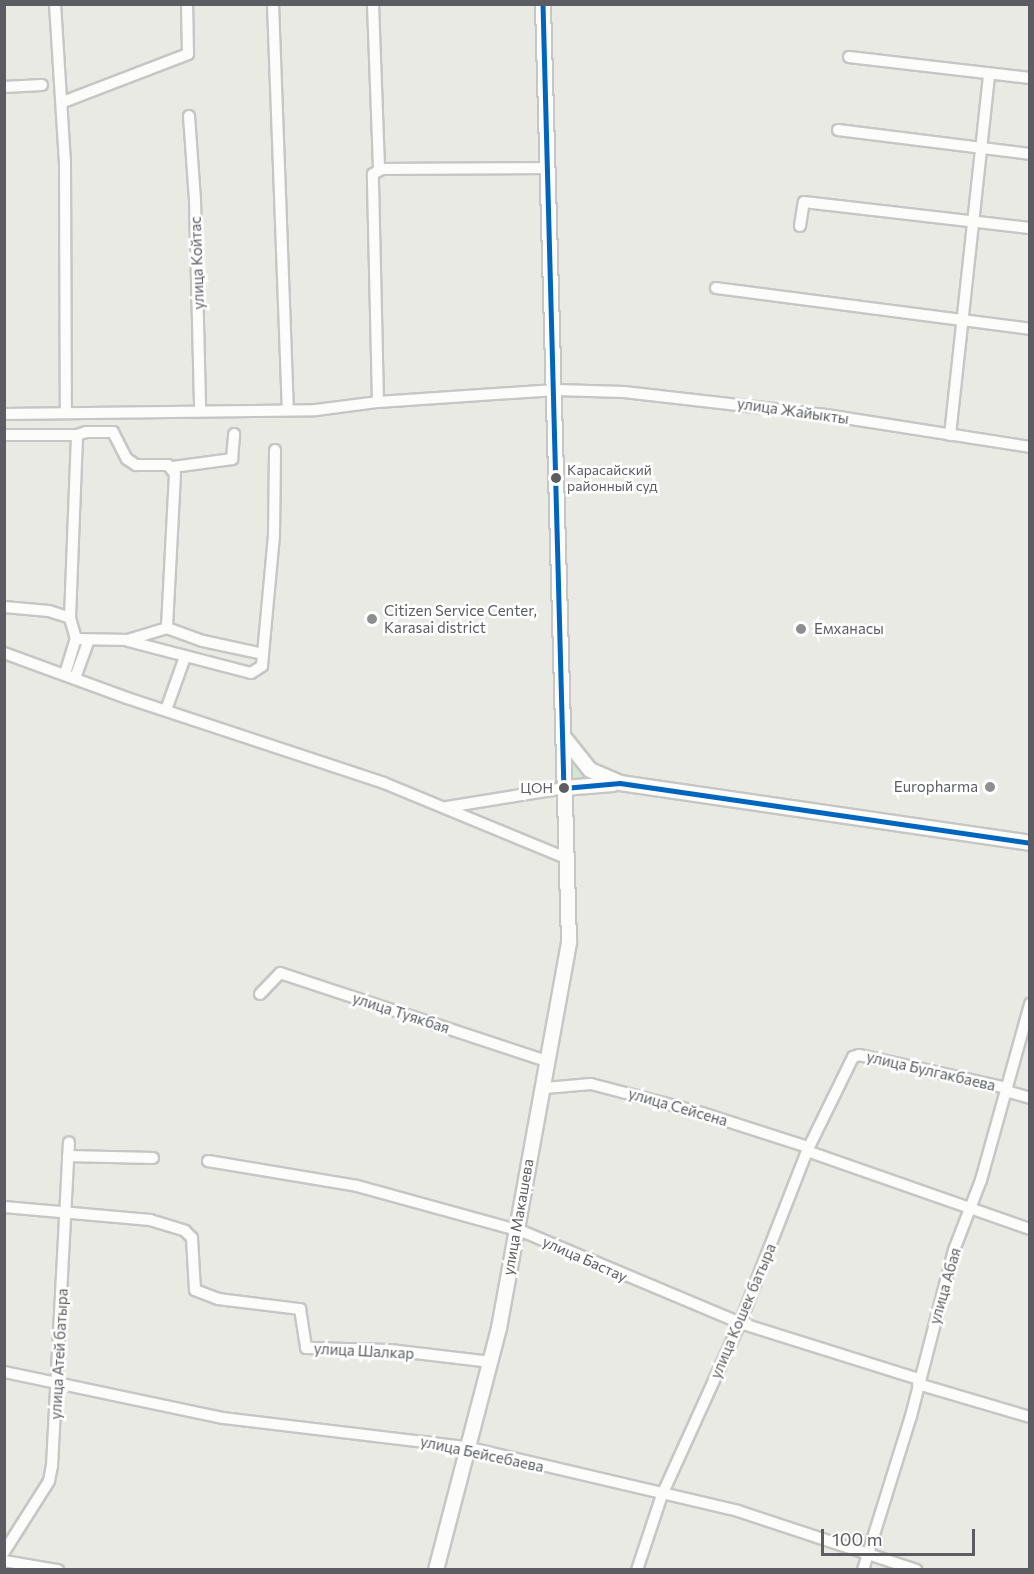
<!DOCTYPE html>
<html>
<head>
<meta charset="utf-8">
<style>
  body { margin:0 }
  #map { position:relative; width:1034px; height:1574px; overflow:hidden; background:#eaeae5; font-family:Commissioner,sans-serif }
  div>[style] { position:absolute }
  .green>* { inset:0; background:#d4e5d4 }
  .roads { filter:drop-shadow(2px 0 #c6c6c5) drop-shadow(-2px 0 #c6c6c5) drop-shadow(0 2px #c6c6c5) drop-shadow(0 -2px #c6c6c5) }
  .minor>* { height:10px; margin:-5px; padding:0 5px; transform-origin:5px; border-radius:5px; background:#fcfcfb }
  .tertiary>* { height:14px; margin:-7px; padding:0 7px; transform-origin:7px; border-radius:7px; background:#fcfcfb }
  .bus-1>* { height:4.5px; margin:-2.25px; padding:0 2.25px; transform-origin:2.25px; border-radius:2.25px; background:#0065bd }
  .dots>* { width:16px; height:16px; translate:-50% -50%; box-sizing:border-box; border:3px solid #fff; border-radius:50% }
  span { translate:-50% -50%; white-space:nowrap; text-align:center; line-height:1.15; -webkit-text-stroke:5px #fff; paint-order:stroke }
  .bus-label { font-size:14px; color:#5b5d62 }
  .left { translate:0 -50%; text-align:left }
  .right { translate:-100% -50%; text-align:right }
  .street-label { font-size:15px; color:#5b5d62 }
  .poi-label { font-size:15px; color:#5b5d62 }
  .frame { position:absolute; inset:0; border:6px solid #5b5d62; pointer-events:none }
  .scale { position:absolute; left:821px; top:1529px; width:154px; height:27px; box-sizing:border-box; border:3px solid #5b5d62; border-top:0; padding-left:8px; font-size:18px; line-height:21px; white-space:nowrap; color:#5b5d62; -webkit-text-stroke:4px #fff; paint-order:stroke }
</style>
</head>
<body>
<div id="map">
  <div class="green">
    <div style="clip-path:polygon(572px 756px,592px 780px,572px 779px)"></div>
  </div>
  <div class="roads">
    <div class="minor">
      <div style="left:55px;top:4px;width:158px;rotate:86.4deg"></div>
      <div style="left:65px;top:162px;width:249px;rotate:89.8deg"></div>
      <div style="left:273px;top:4px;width:404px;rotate:87.9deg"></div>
      <div style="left:373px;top:4px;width:166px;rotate:87.9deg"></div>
      <div style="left:849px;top:57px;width:182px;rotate:6.6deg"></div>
      <div style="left:4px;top:87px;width:38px;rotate:-3deg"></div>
      <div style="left:63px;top:102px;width:134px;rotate:-21deg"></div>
      <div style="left:188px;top:54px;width:50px;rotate:-91.1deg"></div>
      <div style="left:189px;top:116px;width:83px;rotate:85.9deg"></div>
      <div style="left:195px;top:199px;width:212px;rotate:88.6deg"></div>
      <div style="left:838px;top:130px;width:193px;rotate:7.1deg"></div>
      <div style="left:800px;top:226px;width:24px;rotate:-81deg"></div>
      <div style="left:804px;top:202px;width:227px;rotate:6.6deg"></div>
      <div style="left:716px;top:288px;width:317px;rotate:7.4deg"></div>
      <div style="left:378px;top:402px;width:178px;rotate:-3.9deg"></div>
      <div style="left:556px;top:390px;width:68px;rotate:1.7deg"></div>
      <div style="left:624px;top:392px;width:203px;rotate:6.5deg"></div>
      <div style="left:826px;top:415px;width:206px;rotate:8.9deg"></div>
      <div style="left:4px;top:414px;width:312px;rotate:-0.7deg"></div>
      <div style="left:316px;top:410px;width:63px;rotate:-7.4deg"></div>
      <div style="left:378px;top:402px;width:228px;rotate:-91.3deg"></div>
      <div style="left:373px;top:174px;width:10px;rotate:-29deg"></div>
      <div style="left:382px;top:169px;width:166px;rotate:-0.3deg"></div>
      <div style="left:86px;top:432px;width:27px"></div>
      <div style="left:113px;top:432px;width:30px;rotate:63deg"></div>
      <div style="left:127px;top:459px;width:11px;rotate:34deg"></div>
      <div style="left:136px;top:465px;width:32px"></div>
      <div style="left:168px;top:465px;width:11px;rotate:52deg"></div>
      <div style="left:175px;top:474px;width:154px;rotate:93deg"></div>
      <div style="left:167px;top:628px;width:41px;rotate:162.9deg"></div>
      <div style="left:128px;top:640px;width:52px;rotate:-178.9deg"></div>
      <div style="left:76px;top:639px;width:22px;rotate:-106deg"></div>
      <div style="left:70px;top:618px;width:183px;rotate:-87.8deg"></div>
      <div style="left:77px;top:435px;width:9px;rotate:-18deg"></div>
      <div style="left:4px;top:435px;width:73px"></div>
      <div style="left:950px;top:435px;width:363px;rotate:-83.8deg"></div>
      <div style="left:173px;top:467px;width:60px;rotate:-7.7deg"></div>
      <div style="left:232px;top:459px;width:25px;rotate:-85deg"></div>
      <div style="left:4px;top:607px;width:45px;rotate:5.1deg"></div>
      <div style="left:49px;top:611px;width:22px;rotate:18deg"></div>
      <div style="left:167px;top:628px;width:38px;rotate:20deg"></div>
      <div style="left:203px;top:641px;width:61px;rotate:12.2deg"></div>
      <div style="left:263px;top:654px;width:120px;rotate:-84.7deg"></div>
      <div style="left:274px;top:535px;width:85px;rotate:-89.3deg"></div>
      <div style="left:128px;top:641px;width:127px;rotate:14.6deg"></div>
      <div style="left:251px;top:673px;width:13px;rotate:-32deg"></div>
      <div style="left:262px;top:666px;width:12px;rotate:-85deg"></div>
      <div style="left:4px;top:653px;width:131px;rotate:20.1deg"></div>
      <div style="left:127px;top:698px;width:271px;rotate:18.3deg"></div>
      <div style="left:384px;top:783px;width:199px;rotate:22.4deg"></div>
      <div style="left:65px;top:674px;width:37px;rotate:-73deg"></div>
      <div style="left:75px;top:678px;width:38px;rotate:-70deg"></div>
      <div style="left:166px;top:710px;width:56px;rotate:-70.3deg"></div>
      <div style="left:447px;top:807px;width:119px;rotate:-9.2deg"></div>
      <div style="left:260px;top:994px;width:29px;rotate:-46deg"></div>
      <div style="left:280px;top:973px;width:283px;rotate:18.3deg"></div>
      <div style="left:545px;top:1088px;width:46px;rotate:-5deg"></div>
      <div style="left:591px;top:1084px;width:115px;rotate:14.6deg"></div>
      <div style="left:702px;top:1113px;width:111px;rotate:17.8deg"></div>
      <div style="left:1006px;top:1091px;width:25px;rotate:16deg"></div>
      <div style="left:807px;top:1151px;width:236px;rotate:19.3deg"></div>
      <div style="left:68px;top:1156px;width:85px;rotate:1.3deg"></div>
      <div style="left:208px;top:1161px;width:151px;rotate:9.5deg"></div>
      <div style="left:357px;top:1186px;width:173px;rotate:15.4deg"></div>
      <div style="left:524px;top:1232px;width:234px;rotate:22.8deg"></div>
      <div style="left:740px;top:1323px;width:188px;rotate:17.4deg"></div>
      <div style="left:4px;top:1207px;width:147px;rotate:5.1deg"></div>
      <div style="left:150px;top:1220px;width:37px;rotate:17deg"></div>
      <div style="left:185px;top:1231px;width:10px;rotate:45deg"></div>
      <div style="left:192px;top:1238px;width:52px;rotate:86.7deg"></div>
      <div style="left:195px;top:1290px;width:25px;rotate:21deg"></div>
      <div style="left:218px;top:1299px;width:83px;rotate:7deg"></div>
      <div style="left:300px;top:1309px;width:39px;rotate:81deg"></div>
      <div style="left:306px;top:1348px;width:84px;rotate:1.4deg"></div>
      <div style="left:390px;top:1350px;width:102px;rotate:6.8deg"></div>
      <div style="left:4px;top:1372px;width:224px;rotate:11.9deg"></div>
      <div style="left:223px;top:1418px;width:245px;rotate:6.8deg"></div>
      <div style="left:466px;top:1447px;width:279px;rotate:13.2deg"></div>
      <div style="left:738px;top:1511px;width:188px;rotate:18.3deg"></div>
      <div style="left:918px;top:1384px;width:117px;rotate:16.4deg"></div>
      <div style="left:4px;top:1552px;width:84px;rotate:-57.6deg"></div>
      <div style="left:49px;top:1481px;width:15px;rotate:-79deg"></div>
      <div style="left:52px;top:1466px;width:324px;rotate:-87deg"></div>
      <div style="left:4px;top:1561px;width:55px;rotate:9.5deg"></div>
      <div style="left:637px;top:1570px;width:79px;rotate:-71.6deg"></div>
      <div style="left:662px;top:1495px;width:189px;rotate:-65.6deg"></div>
      <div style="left:740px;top:1323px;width:185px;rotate:-68.7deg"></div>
      <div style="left:807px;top:1151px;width:105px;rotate:-63.9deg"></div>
      <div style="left:853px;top:1057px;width:6px;rotate:-18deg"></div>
      <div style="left:859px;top:1055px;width:152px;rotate:12.6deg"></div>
      <div style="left:863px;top:1570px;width:161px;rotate:-72.7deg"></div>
      <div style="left:911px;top:1416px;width:171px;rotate:-75.5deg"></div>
      <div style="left:954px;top:1250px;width:75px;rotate:-68.9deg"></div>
      <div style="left:981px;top:1180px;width:183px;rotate:-74.4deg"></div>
    </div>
    <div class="tertiary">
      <div style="left:563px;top:736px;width:43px;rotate:51.5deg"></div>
      <div style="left:590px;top:770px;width:33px;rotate:23deg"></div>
      <div style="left:620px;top:783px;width:414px;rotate:8.3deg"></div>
      <div style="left:564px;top:788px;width:49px;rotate:-4.7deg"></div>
      <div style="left:436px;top:1570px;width:250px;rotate:-75.4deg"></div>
      <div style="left:499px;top:1328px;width:392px;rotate:-79.7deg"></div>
      <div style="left:569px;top:942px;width:938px;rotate:-91.59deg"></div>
    </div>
  </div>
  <div class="bus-1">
    <div style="left:543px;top:4px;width:784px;rotate:88.47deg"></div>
    <div style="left:564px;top:788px;width:56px;rotate:-5.1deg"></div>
    <div style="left:620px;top:783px;width:414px;rotate:8.3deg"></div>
  </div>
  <div class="dots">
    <div style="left:556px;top:478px;background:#5b5d62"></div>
    <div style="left:372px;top:619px;background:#8d8e90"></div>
    <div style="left:801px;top:629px;background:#8d8e90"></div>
    <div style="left:990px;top:787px;background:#8d8e90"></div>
    <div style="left:564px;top:788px;background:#5b5d62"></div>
  </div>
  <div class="bus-label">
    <span class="left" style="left:567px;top:478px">Карасайский<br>районный суд</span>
    <span class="right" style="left:553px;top:788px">ЦОН</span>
  </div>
  <div class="street-label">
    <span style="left:197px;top:263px;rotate:-92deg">улица Койтас</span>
    <span style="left:793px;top:411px;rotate:8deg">улица Жайыкты</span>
    <span style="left:401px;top:1013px;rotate:18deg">улица Туякбая</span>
    <span style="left:931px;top:1071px;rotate:13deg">улица Булгакбаева</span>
    <span style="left:678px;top:1107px;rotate:16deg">улица Сейсена</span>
    <span style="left:518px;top:1217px;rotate:-80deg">улица Макашева</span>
    <span style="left:585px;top:1259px;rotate:24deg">улица Бастау</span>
    <span style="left:945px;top:1286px;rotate:-74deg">улица Абая</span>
    <span style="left:743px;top:1311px;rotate:-67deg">улица Кошек батыра</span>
    <span style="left:364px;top:1351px;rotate:3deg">улица Шалкар</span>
    <span style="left:59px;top:1354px;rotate:-87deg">улица Атей батыра</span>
    <span style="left:482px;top:1454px;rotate:12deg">улица Бейсебаева</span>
  </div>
  <div class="poi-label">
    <span class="left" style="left:384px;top:619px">Citizen Service Center,<br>Karasai district</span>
    <span class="left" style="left:814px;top:629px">Емханасы</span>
    <span class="right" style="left:978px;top:787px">Europharma</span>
  </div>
  <div class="frame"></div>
  <div class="scale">100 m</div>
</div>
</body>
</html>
